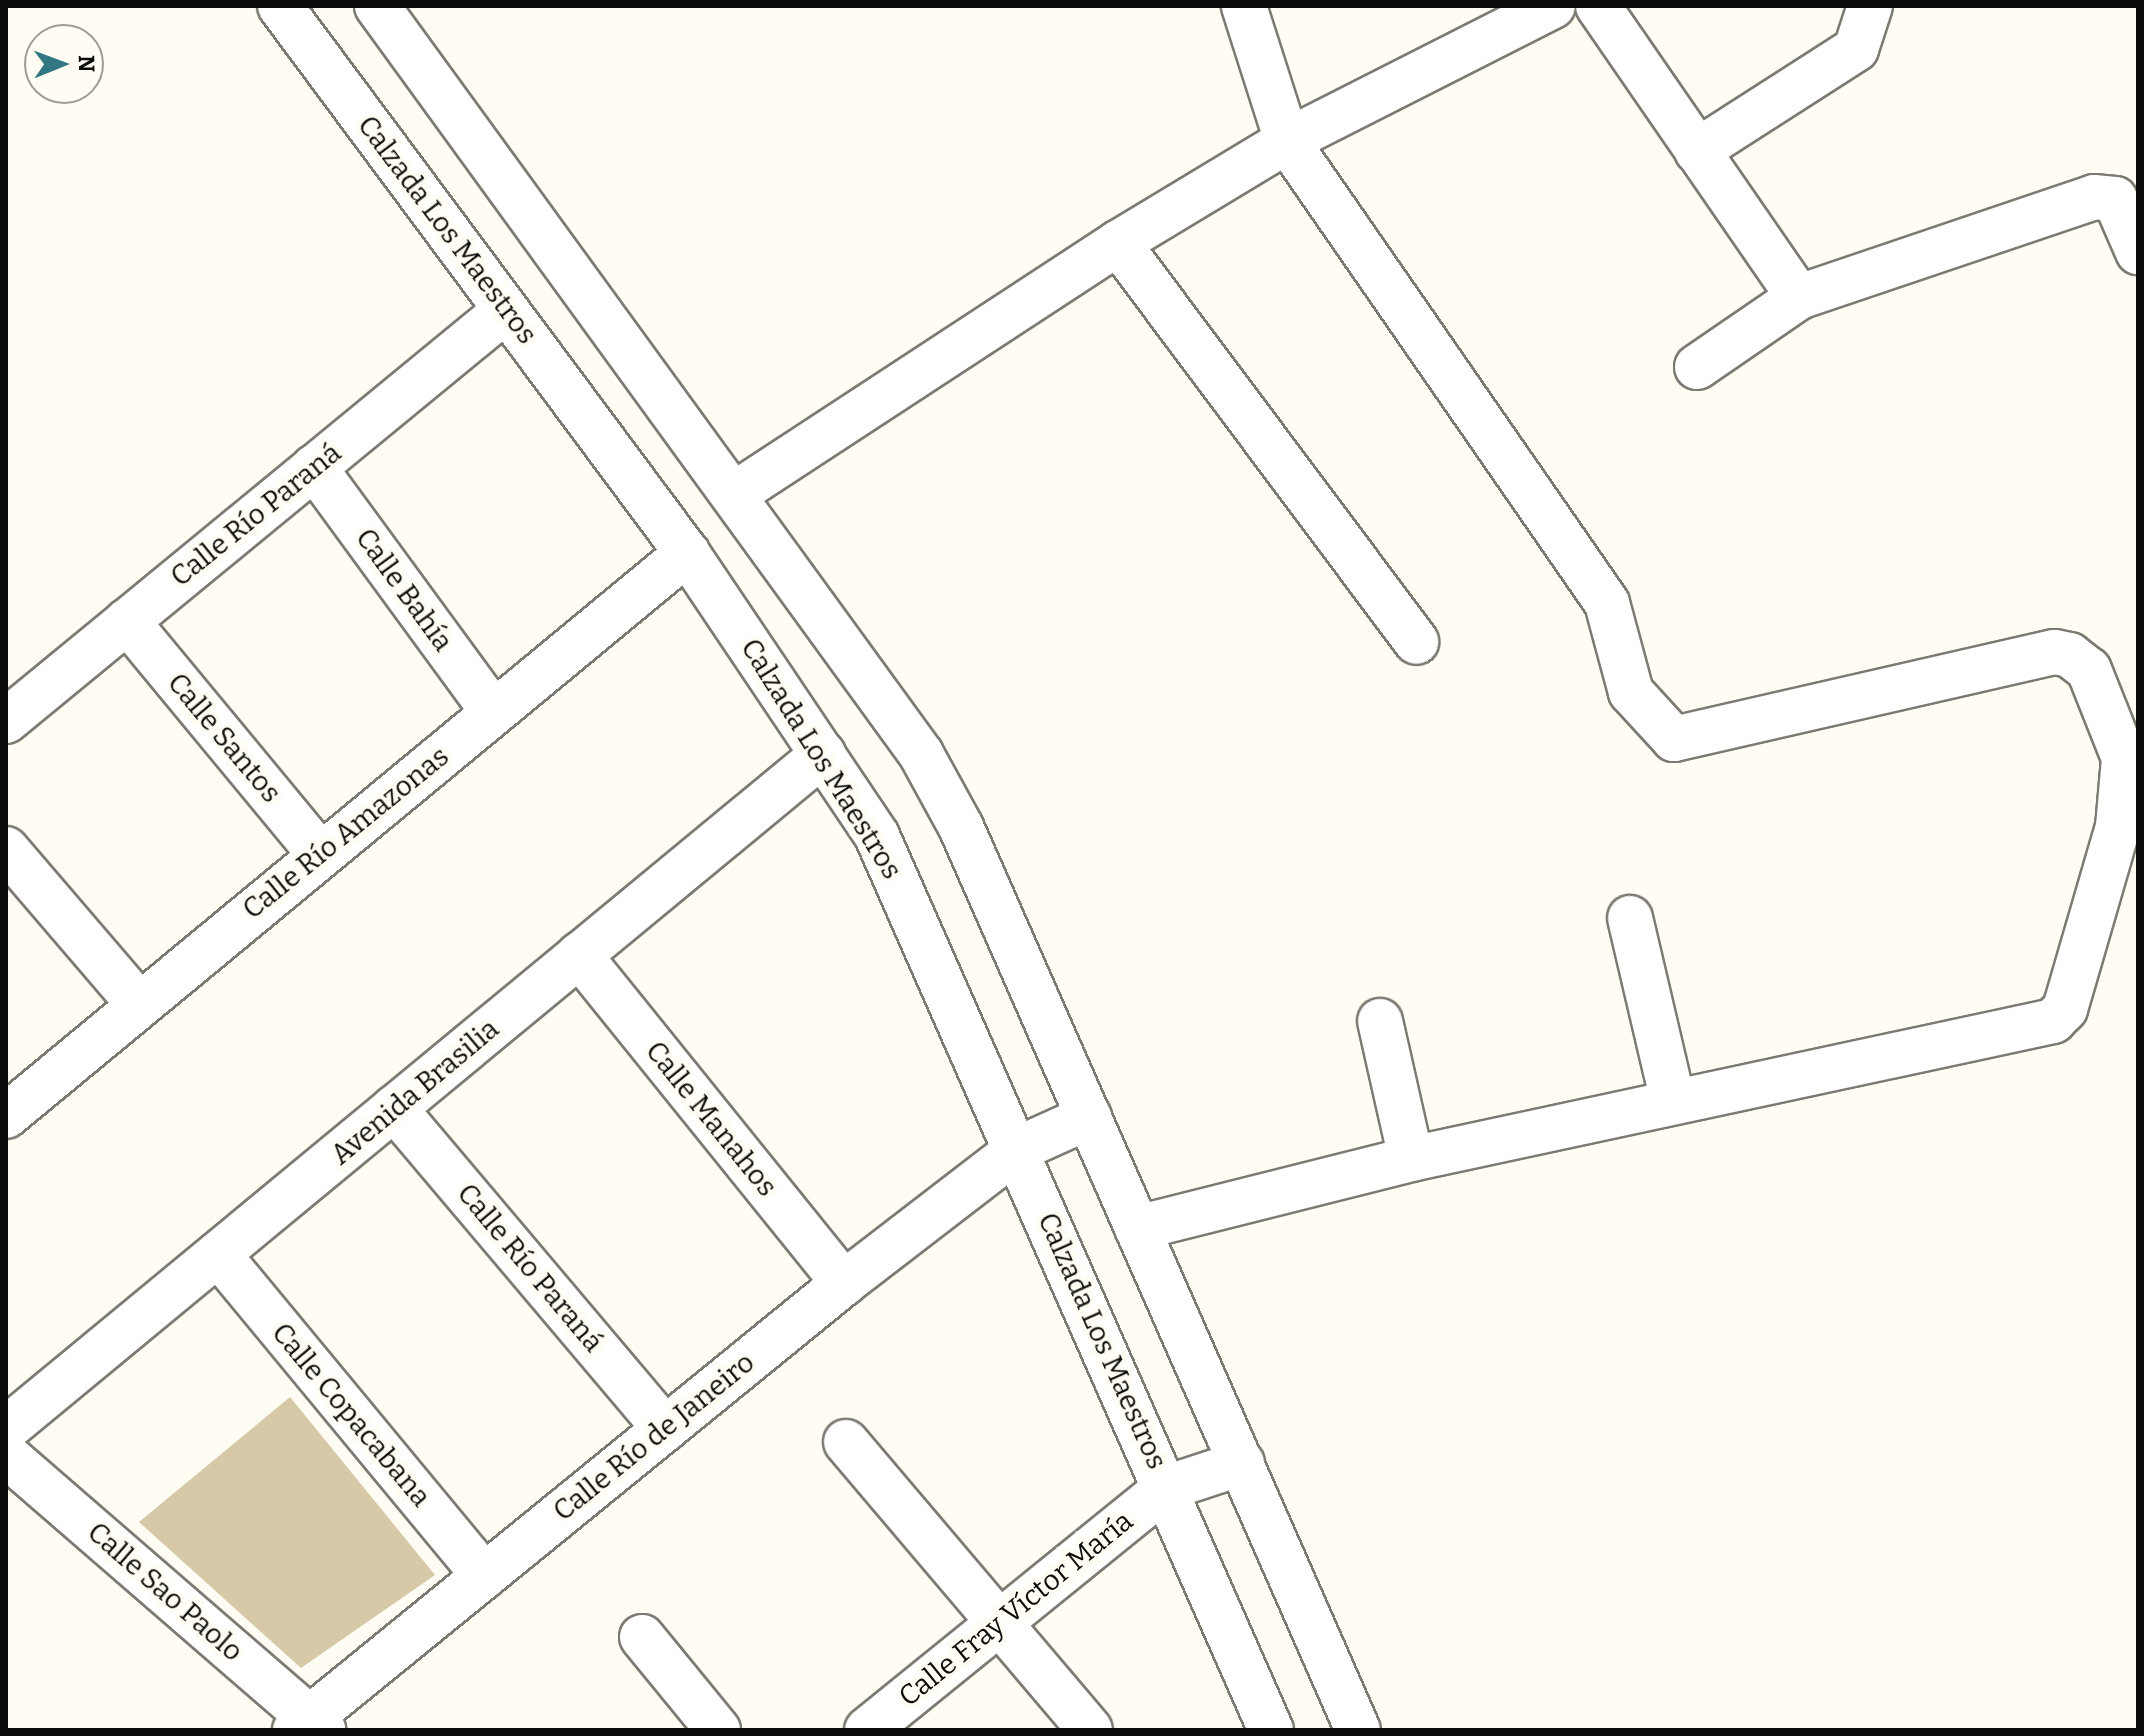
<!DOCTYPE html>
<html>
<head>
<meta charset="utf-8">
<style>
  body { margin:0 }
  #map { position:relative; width:2144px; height:1736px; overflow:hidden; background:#fffcf3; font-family:Bitter,serif }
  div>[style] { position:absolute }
  .green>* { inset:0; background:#d6c9a8 }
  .roads { filter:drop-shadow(2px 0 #7c7a72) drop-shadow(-2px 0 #7c7a72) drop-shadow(0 2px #7c7a72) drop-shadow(0 -2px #7c7a72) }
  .minor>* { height:44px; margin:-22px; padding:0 22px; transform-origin:22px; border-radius:22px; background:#fff }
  span { translate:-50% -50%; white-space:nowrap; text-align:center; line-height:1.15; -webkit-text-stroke:8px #fffcf3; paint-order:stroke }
  .street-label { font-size:28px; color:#0c0b09 }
  .frame { position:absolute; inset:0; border:8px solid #0c0b09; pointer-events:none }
  .north { position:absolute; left:24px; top:24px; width:80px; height:80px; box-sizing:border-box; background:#fffcf3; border:2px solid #9e9c95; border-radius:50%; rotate:89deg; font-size:22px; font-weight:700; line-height:32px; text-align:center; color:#0c0b09 }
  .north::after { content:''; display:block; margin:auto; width:28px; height:36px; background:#317884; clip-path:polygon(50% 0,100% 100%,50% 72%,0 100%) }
</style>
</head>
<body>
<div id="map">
  <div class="green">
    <div style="clip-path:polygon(290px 1397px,435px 1575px,301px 1668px,139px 1522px)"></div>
  </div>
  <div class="roads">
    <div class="minor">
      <div style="left:280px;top:6px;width:682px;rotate:53.35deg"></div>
      <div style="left:687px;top:553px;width:341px;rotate:56.1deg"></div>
      <div style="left:877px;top:836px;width:977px;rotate:66.22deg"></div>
      <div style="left:377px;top:6px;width:925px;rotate:53.97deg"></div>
      <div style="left:921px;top:754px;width:83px;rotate:61.3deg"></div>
      <div style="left:961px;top:827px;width:986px;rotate:66.27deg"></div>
      <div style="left:1598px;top:6px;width:354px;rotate:55.4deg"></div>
      <div style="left:1697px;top:151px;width:189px;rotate:-32.7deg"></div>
      <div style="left:1856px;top:49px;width:45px;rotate:-72deg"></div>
      <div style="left:1118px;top:243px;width:498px;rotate:53.2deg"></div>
      <div style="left:1697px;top:367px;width:124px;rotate:-34.5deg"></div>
      <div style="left:1799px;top:297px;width:311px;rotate:-18.7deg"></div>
      <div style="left:2094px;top:197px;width:21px;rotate:5deg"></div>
      <div style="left:2115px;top:199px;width:58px;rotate:66.5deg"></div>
      <div style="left:314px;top:467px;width:303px;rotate:53.8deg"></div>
      <div style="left:736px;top:493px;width:457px;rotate:-33.2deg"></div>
      <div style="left:1118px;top:243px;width:197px;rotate:-31.1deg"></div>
      <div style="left:1287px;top:141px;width:298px;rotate:-26.9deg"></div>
      <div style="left:127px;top:621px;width:303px;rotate:50.4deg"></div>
      <div style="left:6px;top:721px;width:647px;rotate:-39.42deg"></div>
      <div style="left:6px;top:849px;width:204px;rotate:49.4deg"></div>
      <div style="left:1630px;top:918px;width:188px;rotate:76.8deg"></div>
      <div style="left:579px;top:955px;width:422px;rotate:51.1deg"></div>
      <div style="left:1380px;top:1021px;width:141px;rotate:77.3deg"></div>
      <div style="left:394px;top:1108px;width:420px;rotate:49.8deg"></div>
      <div style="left:6px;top:1116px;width:884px;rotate:-39.58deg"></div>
      <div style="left:1137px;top:1228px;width:283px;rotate:-14.1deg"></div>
      <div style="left:1411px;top:1159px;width:657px;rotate:-12.13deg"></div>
      <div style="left:2053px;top:1021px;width:17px;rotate:-45deg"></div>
      <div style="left:2065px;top:1009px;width:190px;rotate:-73.8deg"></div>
      <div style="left:2118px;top:827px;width:69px;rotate:-85deg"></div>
      <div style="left:2124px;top:758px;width:95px;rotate:-111.7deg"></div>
      <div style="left:2089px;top:670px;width:24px;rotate:-142deg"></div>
      <div style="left:2070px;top:655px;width:16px;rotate:-169deg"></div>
      <div style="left:2054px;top:652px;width:390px;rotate:167.1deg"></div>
      <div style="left:1674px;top:739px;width:64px;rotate:-132.5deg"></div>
      <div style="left:1631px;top:692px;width:92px;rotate:-105.1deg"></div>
      <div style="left:1607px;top:603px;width:562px;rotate:-124.71deg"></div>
      <div style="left:1287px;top:141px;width:142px;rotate:-107.7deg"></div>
      <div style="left:218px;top:1254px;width:418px;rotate:50.4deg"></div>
      <div style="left:6px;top:1429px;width:1060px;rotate:-39.56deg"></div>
      <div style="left:846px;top:1442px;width:377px;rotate:49.7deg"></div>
      <div style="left:6px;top:1455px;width:420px;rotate:40.9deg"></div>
      <div style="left:642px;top:1637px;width:120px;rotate:50.7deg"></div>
      <div style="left:295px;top:1730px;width:708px;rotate:-39.15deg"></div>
      <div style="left:844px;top:1283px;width:220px;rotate:-37.6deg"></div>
      <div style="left:1018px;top:1149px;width:78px;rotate:-24.3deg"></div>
      <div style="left:867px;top:1730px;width:385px;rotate:-39deg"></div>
      <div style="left:1166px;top:1488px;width:80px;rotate:-18.2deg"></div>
    </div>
  </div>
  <div class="street-label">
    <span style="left:447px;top:230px;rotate:53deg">Calzada Los Maestros</span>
    <span style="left:256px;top:515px;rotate:-39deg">Calle Río Paraná</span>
    <span style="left:404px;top:590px;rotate:54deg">Calle Bahía</span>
    <span style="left:224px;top:738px;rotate:50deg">Calle Santos</span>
    <span style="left:821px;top:759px;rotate:58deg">Calzada Los Maestros</span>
    <span style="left:346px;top:833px;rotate:-39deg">Calle Río Amazonas</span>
    <span style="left:415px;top:1092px;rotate:-40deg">Avenida Brasilia</span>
    <span style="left:711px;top:1119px;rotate:51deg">Calle Manahos</span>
    <span style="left:530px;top:1268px;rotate:50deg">Calle Río Paraná</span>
    <span style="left:1102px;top:1341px;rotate:66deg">Calzada Los Maestros</span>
    <span style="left:351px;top:1415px;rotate:50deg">Calle Copacabana</span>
    <span style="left:654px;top:1437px;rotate:-39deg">Calle Río de Janeiro</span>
    <span style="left:165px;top:1592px;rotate:41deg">Calle Sao Paolo</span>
    <span style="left:1016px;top:1609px;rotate:-39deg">Calle Fray Víctor María</span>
  </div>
  <div class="frame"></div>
  <div class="north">N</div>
</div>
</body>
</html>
